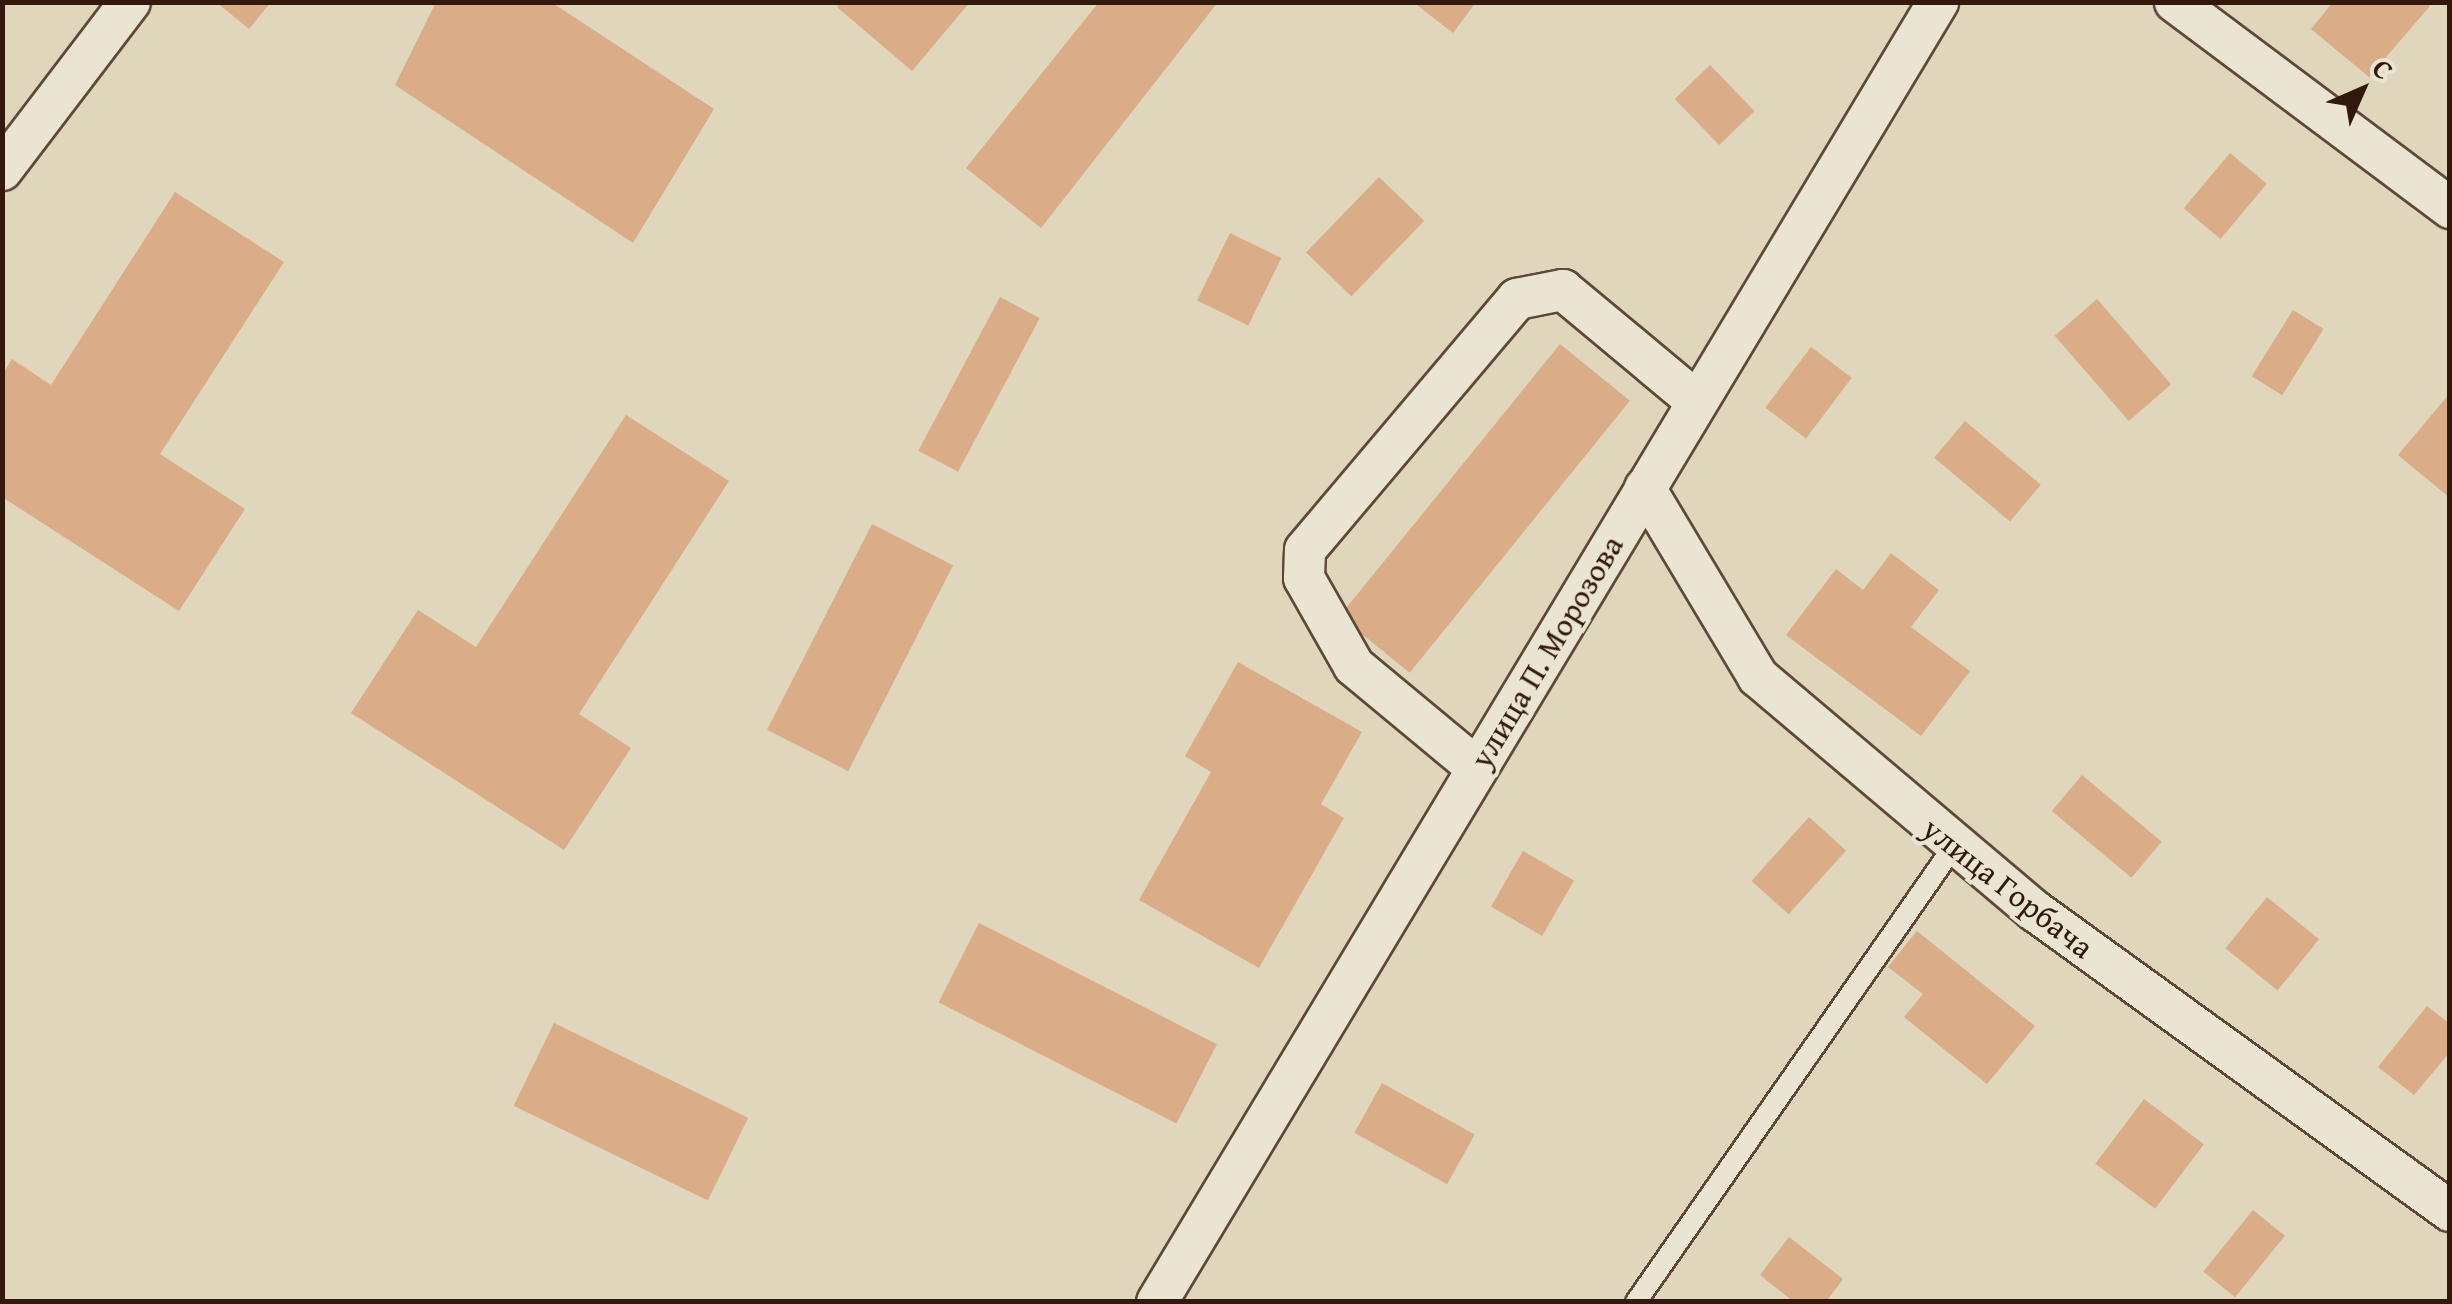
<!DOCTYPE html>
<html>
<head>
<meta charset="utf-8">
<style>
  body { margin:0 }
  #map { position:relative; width:2452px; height:1304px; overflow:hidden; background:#dfd6bc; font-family:"Gentium Book Plus",serif }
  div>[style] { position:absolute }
  .building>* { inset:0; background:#daac88; transform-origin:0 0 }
  .roads { filter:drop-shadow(2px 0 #5e4838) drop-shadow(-2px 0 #5e4838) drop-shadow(0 2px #5e4838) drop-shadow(0 -2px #5e4838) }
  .lane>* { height:20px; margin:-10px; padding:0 10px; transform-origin:10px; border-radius:10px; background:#eae4d3 }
  .street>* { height:40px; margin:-20px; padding:0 20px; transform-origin:20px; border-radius:20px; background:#eae4d3 }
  span { translate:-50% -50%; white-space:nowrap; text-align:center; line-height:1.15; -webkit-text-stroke:8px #eae4d3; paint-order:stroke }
  .street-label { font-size:32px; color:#33180c }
  .frame { position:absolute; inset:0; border:5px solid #33180c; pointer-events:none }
  .north { position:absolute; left:2312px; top:40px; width:100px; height:100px; -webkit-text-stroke:8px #eae4d3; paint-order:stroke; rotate:45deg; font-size:28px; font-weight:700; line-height:40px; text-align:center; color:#33180c }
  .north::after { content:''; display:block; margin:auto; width:35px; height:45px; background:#33180c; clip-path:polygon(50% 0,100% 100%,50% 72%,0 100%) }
</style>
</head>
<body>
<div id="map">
  <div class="building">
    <div style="clip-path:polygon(216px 2px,271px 2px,249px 29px)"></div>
    <div style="clip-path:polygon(436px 2px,551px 2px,714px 109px,633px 243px,395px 85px)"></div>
    <div style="clip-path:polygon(841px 2px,970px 2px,912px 71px,837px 7px)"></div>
    <div style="clip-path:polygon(1099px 2px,1218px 2px,1041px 228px,966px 168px)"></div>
    <div style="clip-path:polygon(1413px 2px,1476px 2px,1453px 33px)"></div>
    <div style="clip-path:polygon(2333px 2px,2426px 2px,2430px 6px,2369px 77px,2311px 29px)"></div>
    <div style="left:1710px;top:65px;width:64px;height:49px;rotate:46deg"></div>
    <div style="left:2230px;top:153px;width:48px;height:72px;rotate:40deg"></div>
    <div style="left:1379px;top:177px;width:63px;height:105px;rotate:44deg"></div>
    <div style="clip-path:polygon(175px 192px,284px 262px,160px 454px,245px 509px,179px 611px,2px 497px,2px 375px,12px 359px,51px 385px)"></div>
    <div style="left:1230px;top:233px;width:57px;height:75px;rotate:26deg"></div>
    <div style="left:1000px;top:297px;width:45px;height:174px;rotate:28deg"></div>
    <div style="left:2097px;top:299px;width:113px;height:56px;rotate:49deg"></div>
    <div style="left:2293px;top:310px;width:36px;height:78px;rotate:32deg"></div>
    <div style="left:1560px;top:344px;width:90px;height:350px;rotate:39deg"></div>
    <div style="left:1811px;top:347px;width:51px;height:76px;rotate:37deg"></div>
    <div style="clip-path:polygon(2450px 393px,2450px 498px,2398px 455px)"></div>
    <div style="clip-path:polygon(626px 415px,729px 481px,579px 714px,631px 748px,564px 850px,351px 713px,418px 610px,476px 647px)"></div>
    <div style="left:1965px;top:421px;width:99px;height:48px;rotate:40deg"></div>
    <div style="left:872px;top:524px;width:91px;height:231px;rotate:27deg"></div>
    <div style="clip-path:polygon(1891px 553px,1939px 590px,1911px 627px,1970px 671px,1921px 736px,1786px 635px,1836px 569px,1863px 590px)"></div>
    <div style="clip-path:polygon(1238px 662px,1362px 732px,1321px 804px,1344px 818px,1259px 968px,1139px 900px,1211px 772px,1185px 756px)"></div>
    <div style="left:2082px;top:775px;width:104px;height:47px;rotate:40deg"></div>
    <div style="left:1809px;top:817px;width:50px;height:86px;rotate:42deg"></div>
    <div style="left:1523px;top:851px;width:59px;height:64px;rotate:30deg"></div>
    <div style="left:2267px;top:897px;width:67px;height:66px;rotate:39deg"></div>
    <div style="left:979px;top:923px;width:267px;height:89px;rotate:27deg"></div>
    <div style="clip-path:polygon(1917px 931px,2035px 1026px,1987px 1084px,1904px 1017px,1923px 994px,1888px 967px)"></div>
    <div style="clip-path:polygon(2427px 1006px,2450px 1024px,2450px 1052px,2414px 1095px,2378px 1067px)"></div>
    <div style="left:554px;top:1023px;width:216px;height:92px;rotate:26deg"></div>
    <div style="left:1382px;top:1083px;width:106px;height:57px;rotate:29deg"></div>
    <div style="left:2144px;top:1099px;width:75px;height:81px;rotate:37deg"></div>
    <div style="left:2253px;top:1210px;width:41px;height:79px;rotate:39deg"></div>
    <div style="clip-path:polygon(1789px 1237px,1843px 1279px,1826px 1302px,1794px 1302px,1760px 1275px)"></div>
  </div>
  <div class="roads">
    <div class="lane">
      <div style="left:1636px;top:1302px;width:556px;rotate:-55.11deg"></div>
    </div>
    <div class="street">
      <div style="left:2175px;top:2px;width:344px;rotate:36.8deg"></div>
      <div style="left:2px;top:170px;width:211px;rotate:-52.7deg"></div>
      <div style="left:1645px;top:488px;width:220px;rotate:59.1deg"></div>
      <div style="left:1758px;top:677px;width:363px;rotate:40.2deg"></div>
      <div style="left:2035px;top:911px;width:512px;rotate:35.86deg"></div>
      <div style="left:1477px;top:768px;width:160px;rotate:-140.3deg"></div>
      <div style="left:1354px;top:666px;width:101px;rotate:-119.6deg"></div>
      <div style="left:1304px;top:578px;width:28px;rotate:-88deg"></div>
      <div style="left:1305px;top:550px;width:329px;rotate:-49.8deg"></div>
      <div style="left:1517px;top:299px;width:47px;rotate:-11.1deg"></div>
      <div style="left:1563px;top:290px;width:172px;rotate:39.8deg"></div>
      <div style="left:1157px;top:1302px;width:1517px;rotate:-59deg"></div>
    </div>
  </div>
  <div class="street-label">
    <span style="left:1547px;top:652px;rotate:-59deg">улица П. Морозова</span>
    <span style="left:2008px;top:888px;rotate:38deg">улица Горбача</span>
  </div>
  <div class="frame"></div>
  <div class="north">С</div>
</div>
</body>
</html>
